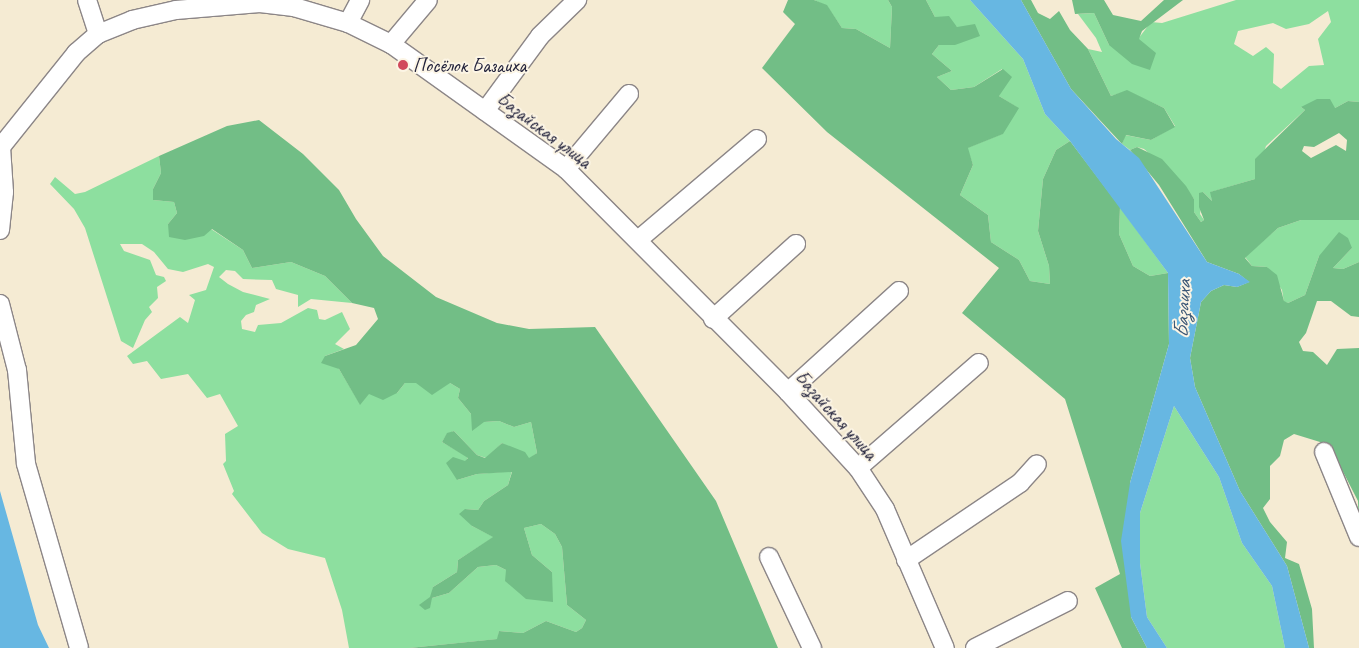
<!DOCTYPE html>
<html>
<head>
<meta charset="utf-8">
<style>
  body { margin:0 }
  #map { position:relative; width:1359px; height:648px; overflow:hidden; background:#f5ebd3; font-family:Caveat,sans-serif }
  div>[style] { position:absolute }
  .green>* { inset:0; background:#8ddf9f }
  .forest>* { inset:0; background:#72be86 }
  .water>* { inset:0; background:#67b7e2 }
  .roads { filter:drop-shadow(1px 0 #8c8687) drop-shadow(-1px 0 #8c8687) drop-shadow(0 1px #8c8687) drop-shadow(0 -1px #8c8687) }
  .minor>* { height:18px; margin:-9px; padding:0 9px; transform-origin:9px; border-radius:9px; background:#fff }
  .dots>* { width:14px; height:14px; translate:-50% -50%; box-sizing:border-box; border:2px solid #fcf5e5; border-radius:50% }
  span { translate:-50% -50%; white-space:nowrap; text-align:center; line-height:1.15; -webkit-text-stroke:4px #fcf5e5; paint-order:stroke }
  .poi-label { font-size:20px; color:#22223b }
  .left { translate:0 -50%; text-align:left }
  .street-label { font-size:20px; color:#22223b }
  .water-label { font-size:21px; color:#3a5675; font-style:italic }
</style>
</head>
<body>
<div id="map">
  <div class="green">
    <div style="clip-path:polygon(814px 0,888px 0,892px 7px,890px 48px,856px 29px,842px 28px,827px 6px)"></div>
    <div style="clip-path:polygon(926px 0,970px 0,1023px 59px,1045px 114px,1070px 141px,1056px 150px,1043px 179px,1038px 231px,1049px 266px,1050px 284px,1030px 281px,1019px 260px,991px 242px,988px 215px,960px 195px,973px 165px,967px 148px,1002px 134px,1018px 108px,999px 96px,1002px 69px,974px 87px,951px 90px,937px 77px,952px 71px,932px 54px,939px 45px,955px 45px,957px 27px,935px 17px)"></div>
    <div style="clip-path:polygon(evenodd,1236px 0,1359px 0,1359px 102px,1348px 101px,1335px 108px,1301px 107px,1305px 110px,1266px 146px,1255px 179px,1211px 192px,1212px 201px,1203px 192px,1200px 214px,1204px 220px,1201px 222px,1194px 212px,1194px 199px,1179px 179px,1144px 149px,1137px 147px,1130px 150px,1122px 144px,1125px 135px,1151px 140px,1175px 126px,1164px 108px,1127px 91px,1111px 96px,1088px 49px,1102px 52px,1096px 38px,1078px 14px,1094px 13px,1109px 45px,1138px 39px,1151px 22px,1162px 23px,1236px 0,1328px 11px,1331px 22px,1318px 39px,1324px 65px,1309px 66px,1281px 89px,1273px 83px,1274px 54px,1266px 47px,1253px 56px,1234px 44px,1238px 31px,1273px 23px,1286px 29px,1309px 24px,1328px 11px)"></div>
    <div style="clip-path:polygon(159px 156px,161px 173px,153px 189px,153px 200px,174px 202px,177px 213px,168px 224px,211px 229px,243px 250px,252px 268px,291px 262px,325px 276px,352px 303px,311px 299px,298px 307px,298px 295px,276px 289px,272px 280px,243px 279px,235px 271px,226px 270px,219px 277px,228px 284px,243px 292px,270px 299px,256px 305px,254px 312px,246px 315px,241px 321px,242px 329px,255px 332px,258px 325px,281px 323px,308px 308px,317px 310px,319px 319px,325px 320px,342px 312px,350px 329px,335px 344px,344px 349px,325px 356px,339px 369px,360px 404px,369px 393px,397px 393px,405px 383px,450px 383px,460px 389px,458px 398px,471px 414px,484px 422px,499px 421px,514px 427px,531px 422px,537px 453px,529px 459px,502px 443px,486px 458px,477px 455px,454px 431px,447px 434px,442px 442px,468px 457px,457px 480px,477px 474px,512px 471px,508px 485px,484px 501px,478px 510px,465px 509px,472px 526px,494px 537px,458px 560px,457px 572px,433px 587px,432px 598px,449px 593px,478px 567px,496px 565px,506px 570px,552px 572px,532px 555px,524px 528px,541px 524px,555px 534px,562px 547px,567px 605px,586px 620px,582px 628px,576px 632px,546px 621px,523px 633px,499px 631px,498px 639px,409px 648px,349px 648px,342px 610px,325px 558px,288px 549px,262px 533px,232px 494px,234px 491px,223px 464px,226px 461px,225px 434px,238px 426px,220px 394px,207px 398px,188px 374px,161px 379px,147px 361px,133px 364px,127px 356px,180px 317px,188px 323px,195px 300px,189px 295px,206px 290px,214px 267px,208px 264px,183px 272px,168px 269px,154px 252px,142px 244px,120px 244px,124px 251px,150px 260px,156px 275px,164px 277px,166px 281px,157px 287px,158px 298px,149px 307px,152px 312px,145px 320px,133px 348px,121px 341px,85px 228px,74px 209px,50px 184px,55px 177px,75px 194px,85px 192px)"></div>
    <div style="clip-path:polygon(1120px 207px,1168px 273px,1150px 276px,1133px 266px,1119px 234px)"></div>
    <div style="clip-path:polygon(1328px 218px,1359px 220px,1359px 262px,1343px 269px,1333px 268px,1352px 248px,1319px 256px,1305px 295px,1288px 303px,1284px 302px,1282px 290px,1267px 267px,1252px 266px,1245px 257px,1278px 228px,1301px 220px)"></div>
    <div style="clip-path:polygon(1174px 406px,1219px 477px,1242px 543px,1272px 586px,1285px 648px,1167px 648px,1147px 617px,1140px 563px,1140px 513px)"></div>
  </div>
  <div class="forest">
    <div style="clip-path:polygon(788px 0,814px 0,827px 5px,842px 28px,856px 29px,890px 48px,892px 7px,888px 0,926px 0,935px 17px,949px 16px,957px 27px,975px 24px,980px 36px,955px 45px,939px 45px,932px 54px,952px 71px,937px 77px,951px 90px,974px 87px,1003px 69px,1012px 77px,999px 96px,1019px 108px,1003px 134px,968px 148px,973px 165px,960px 195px,988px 215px,991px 242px,1019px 260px,1030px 281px,1050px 284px,1049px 266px,1038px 231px,1043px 179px,1056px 150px,1070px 141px,1120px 207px,1119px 234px,1133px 266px,1150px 276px,1168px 273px,1169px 344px,1130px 483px,1131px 617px,1147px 648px,1122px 648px,1095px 588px,1120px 574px,1065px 399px,962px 313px,999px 268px,827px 132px,762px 68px,795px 24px,783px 12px)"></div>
    <div style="clip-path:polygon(1021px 0,1031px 0,1038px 13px,1050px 19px,1059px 11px,1070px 30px,1088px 49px,1111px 96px,1127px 90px,1164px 108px,1175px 127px,1151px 140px,1126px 135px,1122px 144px,1071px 89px)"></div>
    <div style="clip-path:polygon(1072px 0,1104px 0,1113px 15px,1141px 21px,1164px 0,1183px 0,1142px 31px,1139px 39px,1156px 53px,1150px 70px,1132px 64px,1109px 45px,1094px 13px,1075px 14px)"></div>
    <div style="clip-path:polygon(evenodd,1317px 99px,1330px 99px,1335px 108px,1348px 101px,1359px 102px,1359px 220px,1301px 220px,1278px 228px,1245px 258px,1252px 266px,1267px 267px,1277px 275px,1284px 301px,1288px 303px,1305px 295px,1319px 256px,1339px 232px,1348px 238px,1352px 248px,1333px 268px,1343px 269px,1359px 262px,1359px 317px,1351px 316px,1331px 301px,1317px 301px,1306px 333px,1299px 342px,1303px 351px,1313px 352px,1327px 365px,1337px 349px,1359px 348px,1359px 527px,1358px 501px,1337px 460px,1320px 442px,1294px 434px,1284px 440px,1280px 456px,1270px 466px,1270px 499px,1263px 508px,1270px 522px,1287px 542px,1285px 558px,1299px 564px,1312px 609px,1314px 648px,1309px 648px,1287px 566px,1240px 491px,1195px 387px,1190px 358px,1201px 302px,1211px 291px,1224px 285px,1237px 287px,1249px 282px,1239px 274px,1207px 262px,1159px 185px,1130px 150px,1137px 147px,1162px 159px,1186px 186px,1194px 199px,1194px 212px,1201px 222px,1204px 220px,1199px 207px,1199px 193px,1203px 192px,1212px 201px,1210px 192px,1255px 179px,1255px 159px,1305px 110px,1301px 107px,1317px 99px,1339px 133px,1347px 140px,1346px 151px,1336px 145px,1311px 158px,1302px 151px,1304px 146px,1314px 147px,1339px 133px)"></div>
    <div style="clip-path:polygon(259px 120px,303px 154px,339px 190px,356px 219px,383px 256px,436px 297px,497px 323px,529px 329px,595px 327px,716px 501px,778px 648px,409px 648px,497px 639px,499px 631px,523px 633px,546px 621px,576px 632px,582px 628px,586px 620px,567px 605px,562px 547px,555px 534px,541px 524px,524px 528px,532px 555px,552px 572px,553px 602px,526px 599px,505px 581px,506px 570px,496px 565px,478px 567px,449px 593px,432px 598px,430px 608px,425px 610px,419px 605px,430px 597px,433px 587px,457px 572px,458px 560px,493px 537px,472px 526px,459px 514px,465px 509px,478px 510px,484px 501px,508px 485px,512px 472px,477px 474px,457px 480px,446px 463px,453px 457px,465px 461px,468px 458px,442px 442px,447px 433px,454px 431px,477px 455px,485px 458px,502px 443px,525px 452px,529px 458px,537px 453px,531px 422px,514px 427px,499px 421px,484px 422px,472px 431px,471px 414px,458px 398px,460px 389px,450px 383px,432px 395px,416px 383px,405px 383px,397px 393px,383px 400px,369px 394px,360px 405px,339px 369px,321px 363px,325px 356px,356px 345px,378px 319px,374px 308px,352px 303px,325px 276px,291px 262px,252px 268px,243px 250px,212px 229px,204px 236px,185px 240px,169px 237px,168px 224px,177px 213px,174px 202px,153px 200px,153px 189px,161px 173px,159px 156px,227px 126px)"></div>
  </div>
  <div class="water">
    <div style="clip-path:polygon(970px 0,1021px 0,1071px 89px,1116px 139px,1139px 158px,1207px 262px,1239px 274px,1250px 282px,1237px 287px,1224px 285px,1211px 291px,1201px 302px,1190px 358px,1195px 387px,1240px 491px,1287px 566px,1309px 648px,1285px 648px,1272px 586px,1242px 543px,1219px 477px,1174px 406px,1140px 513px,1140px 563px,1147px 617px,1167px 648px,1147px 648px,1131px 617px,1121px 541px,1130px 483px,1169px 344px,1168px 273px,1070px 141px,1045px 114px,1023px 59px)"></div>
    <div style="clip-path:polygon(0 491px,38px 625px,49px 648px,0 648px)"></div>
  </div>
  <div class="roads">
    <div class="minor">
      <div style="left:87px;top:0;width:36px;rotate:72deg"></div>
      <div style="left:348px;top:23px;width:26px;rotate:-62deg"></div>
      <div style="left:391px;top:44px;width:57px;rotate:-49.9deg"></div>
      <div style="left:485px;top:111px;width:93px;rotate:-53.7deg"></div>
      <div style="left:540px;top:36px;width:52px;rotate:-44.2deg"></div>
      <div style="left:0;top:148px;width:122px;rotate:-51.3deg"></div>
      <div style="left:76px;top:53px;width:29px;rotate:-41deg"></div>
      <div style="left:98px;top:34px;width:37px;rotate:-22deg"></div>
      <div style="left:132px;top:20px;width:45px;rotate:-12.8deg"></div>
      <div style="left:176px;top:10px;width:84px;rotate:-4.8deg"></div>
      <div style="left:260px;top:3px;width:34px;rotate:7deg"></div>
      <div style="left:294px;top:7px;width:56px;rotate:16.5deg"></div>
      <div style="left:348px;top:23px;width:48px;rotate:26deg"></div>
      <div style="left:391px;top:44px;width:215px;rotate:35.5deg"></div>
      <div style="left:566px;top:169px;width:315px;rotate:45.1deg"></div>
      <div style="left:788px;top:392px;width:103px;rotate:47.4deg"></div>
      <div style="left:858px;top:468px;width:49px;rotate:56.6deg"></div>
      <div style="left:885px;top:509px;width:151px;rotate:66.7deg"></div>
      <div style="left:566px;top:169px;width:98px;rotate:-50deg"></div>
      <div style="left:0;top:230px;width:38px;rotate:-84deg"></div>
      <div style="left:4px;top:192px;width:45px;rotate:-93.8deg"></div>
      <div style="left:638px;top:240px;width:156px;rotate:-40.3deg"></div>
      <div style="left:0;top:304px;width:68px;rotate:75.6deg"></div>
      <div style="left:17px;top:370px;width:94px;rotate:84.5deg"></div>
      <div style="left:26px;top:464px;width:191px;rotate:73.9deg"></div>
      <div style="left:713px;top:319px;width:112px;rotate:-42.1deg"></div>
      <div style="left:788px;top:392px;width:150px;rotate:-42.3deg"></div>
      <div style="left:1324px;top:452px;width:92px;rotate:67.6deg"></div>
      <div style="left:858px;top:468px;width:160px;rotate:-41deg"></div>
      <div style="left:769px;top:557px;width:101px;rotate:64.7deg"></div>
      <div style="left:906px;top:560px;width:138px;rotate:-34deg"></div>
      <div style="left:1020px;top:483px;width:25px;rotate:-48deg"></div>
      <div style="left:975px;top:648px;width:104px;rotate:-26.8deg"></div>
    </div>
  </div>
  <div class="dots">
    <div style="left:403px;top:65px;background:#d1495b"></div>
  </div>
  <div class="poi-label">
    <span class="left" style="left:413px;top:65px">Посёлок Базаиха</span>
  </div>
  <div class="street-label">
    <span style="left:544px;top:130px;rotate:37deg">Базайская улица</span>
    <span style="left:836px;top:415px;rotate:48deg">Базайская улица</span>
  </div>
  <div class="water-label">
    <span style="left:1182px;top:309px;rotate:-87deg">Базаиха</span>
  </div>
</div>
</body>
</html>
